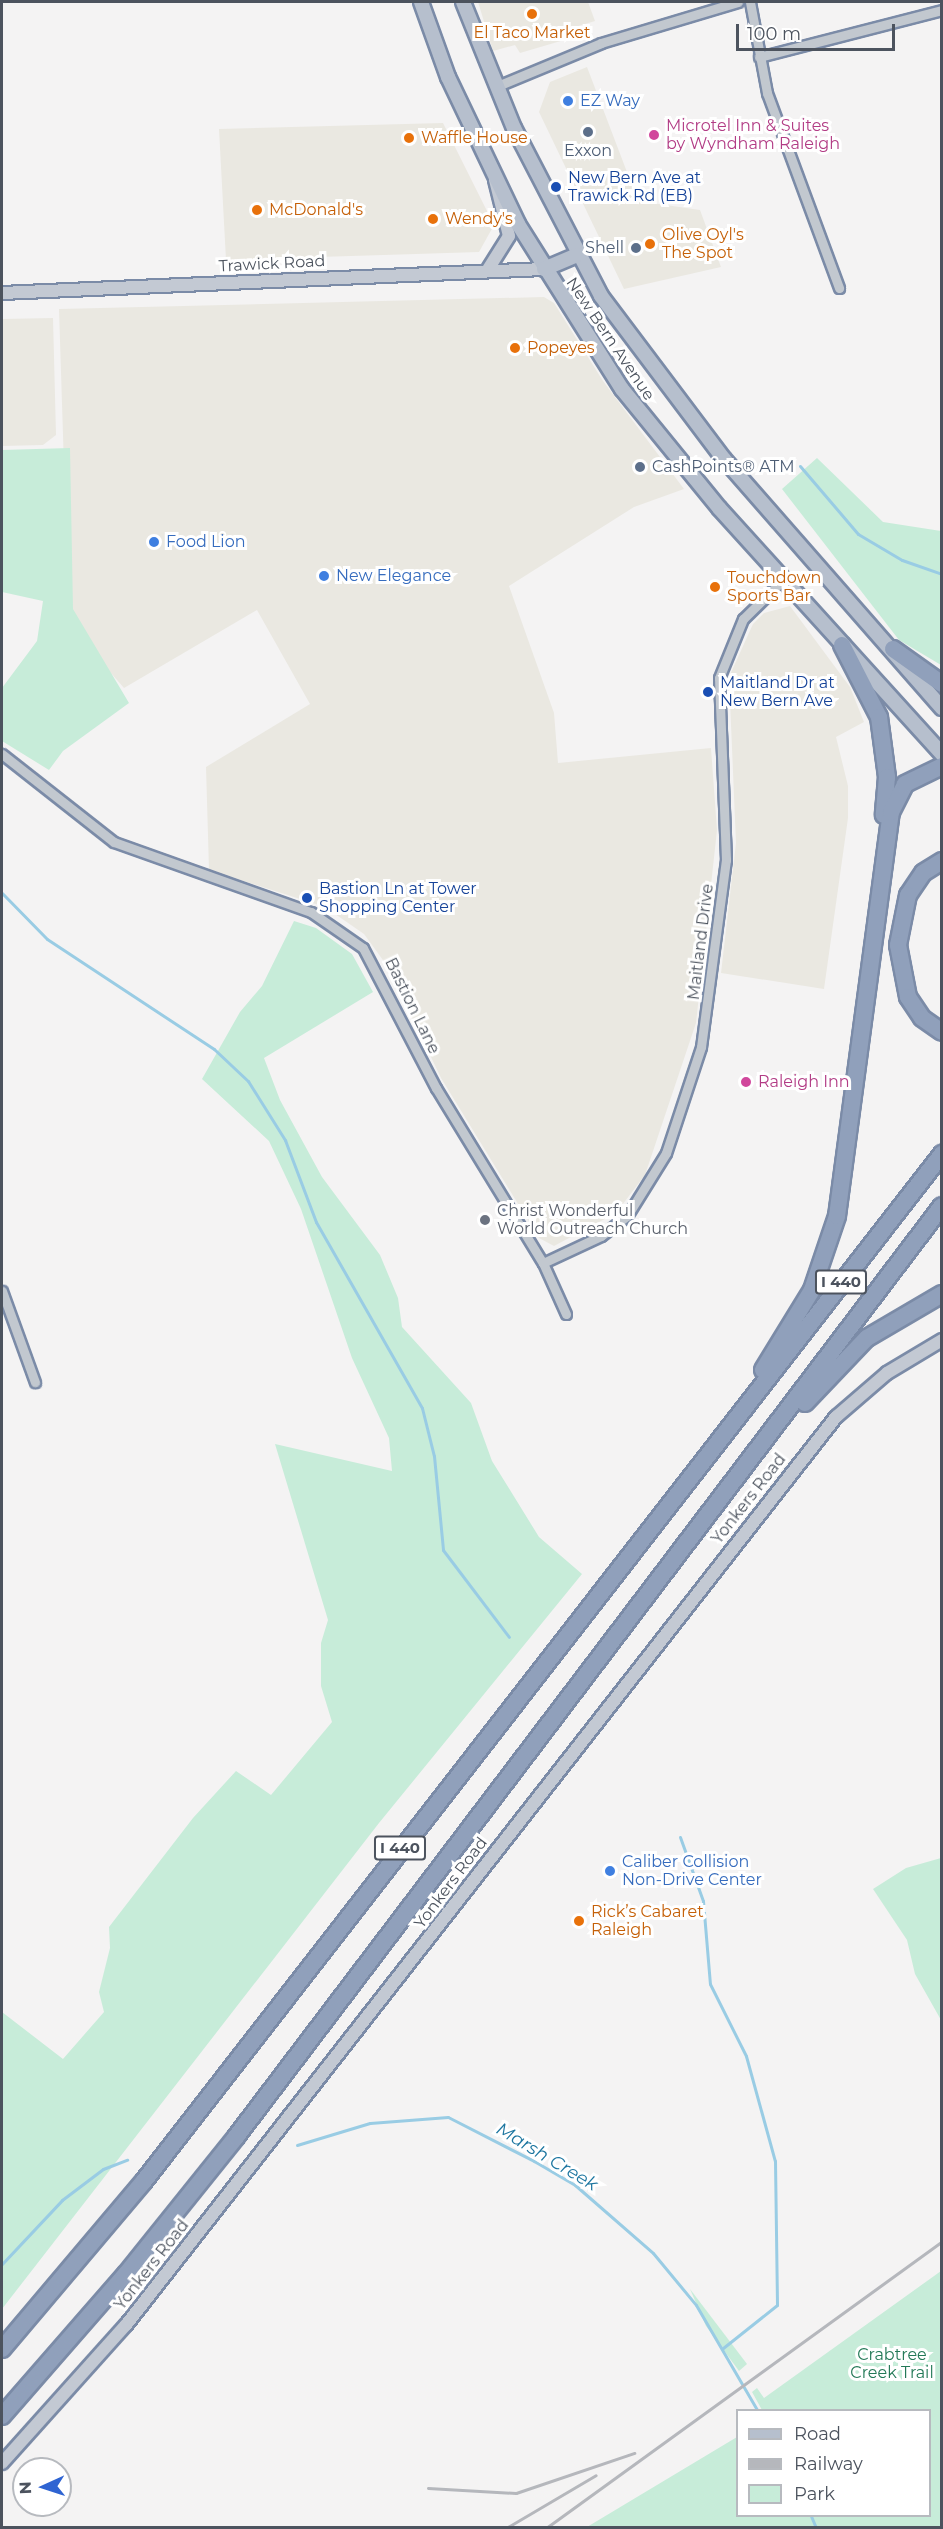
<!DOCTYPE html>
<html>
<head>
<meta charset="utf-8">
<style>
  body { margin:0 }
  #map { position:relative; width:943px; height:2529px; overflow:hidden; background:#f4f3f3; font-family:Montserrat,sans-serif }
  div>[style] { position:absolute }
  .commercial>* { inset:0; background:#eae8e1 }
  .green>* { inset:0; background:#c7ecd9 }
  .stream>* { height:3px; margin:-1.5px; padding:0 1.5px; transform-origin:1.5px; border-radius:1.5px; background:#99cce4 }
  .roads { filter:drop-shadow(2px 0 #7b8ba7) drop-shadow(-2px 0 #7b8ba7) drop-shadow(0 2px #7b8ba7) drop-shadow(0 -2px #7b8ba7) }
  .street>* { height:9px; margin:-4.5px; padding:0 4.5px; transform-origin:4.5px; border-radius:4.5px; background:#c2c8cf }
  .secondary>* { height:12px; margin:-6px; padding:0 6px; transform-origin:6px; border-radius:6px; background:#c3c9d3 }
  .primary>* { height:14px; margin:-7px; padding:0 7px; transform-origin:7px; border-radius:7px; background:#b6bfcd }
  .highway>* { height:16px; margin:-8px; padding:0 8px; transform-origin:8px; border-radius:8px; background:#90a0bb }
  .rail>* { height:3px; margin:-1.5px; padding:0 1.5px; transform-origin:1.5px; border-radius:1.5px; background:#b5b7bc }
  .dots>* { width:16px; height:16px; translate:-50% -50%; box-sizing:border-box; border:3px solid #fff; border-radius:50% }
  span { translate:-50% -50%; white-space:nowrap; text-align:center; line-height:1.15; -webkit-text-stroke:6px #fff; paint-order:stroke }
  .shield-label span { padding:2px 4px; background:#fff; border:2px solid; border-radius:4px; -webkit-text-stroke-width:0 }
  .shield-label { font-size:15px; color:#4c535e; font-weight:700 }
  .food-label { font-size:16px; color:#c56008 }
  .left { translate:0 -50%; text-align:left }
  .shop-label { font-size:16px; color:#366cbe }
  .hotel-label { font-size:16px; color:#b23c85 }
  .service-label { font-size:16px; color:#4e5e75 }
  .right { translate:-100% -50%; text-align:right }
  .transit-label { font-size:16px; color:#164399 }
  .street-label { font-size:16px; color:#4c535e }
  .worship-label { font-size:16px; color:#5b616d }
  .park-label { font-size:16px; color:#237957 }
  .water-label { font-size:18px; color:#1d76a0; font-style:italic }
  .frame { position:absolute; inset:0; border:3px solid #4c535e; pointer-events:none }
  .legend { position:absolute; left:736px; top:2409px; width:195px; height:108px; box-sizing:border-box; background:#fff; border:2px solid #b7babf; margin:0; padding:8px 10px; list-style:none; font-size:18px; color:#4c535e }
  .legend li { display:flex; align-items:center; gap:12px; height:30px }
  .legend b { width:30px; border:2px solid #b7babf }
  .north { position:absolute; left:12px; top:2457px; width:60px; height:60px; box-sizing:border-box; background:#fff; border:2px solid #b7babf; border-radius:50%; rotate:267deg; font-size:16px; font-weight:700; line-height:24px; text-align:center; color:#4c535e }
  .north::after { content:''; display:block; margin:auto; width:21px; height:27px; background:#2f64d2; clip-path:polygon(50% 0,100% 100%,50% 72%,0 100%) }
  .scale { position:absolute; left:736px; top:24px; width:159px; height:27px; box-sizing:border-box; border:3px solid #4c535e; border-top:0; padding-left:8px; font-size:18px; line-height:21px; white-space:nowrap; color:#4c535e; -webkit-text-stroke:4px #fff; paint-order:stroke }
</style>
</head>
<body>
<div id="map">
  <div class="commercial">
    <div style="clip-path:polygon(478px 2px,588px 2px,595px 21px,572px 28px,571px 38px,520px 53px,515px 45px,493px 51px)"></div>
    <div style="clip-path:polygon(587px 67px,638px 201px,700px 210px,721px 267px,624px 289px,539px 112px,550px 82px)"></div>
    <div style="clip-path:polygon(443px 123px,494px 225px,479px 252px,226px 260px,219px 129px)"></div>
    <div style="clip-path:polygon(544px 297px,554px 303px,603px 381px,684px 489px,634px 507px,509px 586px,554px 713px,558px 763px,711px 748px,717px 830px,696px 1023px,645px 1175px,616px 1213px,554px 1246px,539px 1238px,441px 1078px,388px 967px,364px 934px,325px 907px,209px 870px,206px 767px,310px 704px,257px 610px,124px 688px,69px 625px,59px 309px)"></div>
    <div style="clip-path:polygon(53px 318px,56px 435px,43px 445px,2px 446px,2px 319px)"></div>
    <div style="clip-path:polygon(790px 606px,850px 687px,864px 722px,836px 737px,848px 786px,848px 818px,824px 989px,721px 973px,736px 843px,729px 677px,753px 624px,764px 613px)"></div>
  </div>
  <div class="green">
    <div style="clip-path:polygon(70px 448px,73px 609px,129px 703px,63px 751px,49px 770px,2px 741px,2px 688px,37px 641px,43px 601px,2px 592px,2px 450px)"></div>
    <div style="clip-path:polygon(817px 458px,883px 522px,941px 531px,941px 665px,899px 640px,782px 489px)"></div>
    <div style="clip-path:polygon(294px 921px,316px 928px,352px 954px,373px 992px,264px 1058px,280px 1100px,322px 1177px,380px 1255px,398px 1298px,402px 1327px,471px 1403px,492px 1461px,539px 1537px,582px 1574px,379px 1823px,2px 2309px,2px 2012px,63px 2059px,104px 2012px,99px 1992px,110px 1948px,109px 1927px,193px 1818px,236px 1771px,271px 1795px,332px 1722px,321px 1686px,321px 1643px,328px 1620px,275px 1444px,392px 1471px,389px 1438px,352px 1358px,301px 1209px,269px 1141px,202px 1079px,240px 1012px,262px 986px)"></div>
    <div style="clip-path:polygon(941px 1858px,942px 1858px,941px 2020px,915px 1974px,907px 1940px,873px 1889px,906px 1868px)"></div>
    <div style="clip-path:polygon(941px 2271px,941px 2527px,587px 2527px,737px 2437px,738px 2516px,930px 2516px,930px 2410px,762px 2410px,752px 2392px,757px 2388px,764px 2398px)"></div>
    <div style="clip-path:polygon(690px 2289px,747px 2364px,739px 2371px,706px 2326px)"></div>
  </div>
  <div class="stream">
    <div style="left:800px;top:466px;width:89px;rotate:49.5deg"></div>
    <div style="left:858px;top:534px;width:51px;rotate:30.6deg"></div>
    <div style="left:902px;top:560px;width:42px;rotate:19.3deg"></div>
    <div style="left:2px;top:893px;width:64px;rotate:45.6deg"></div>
    <div style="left:47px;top:939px;width:200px;rotate:33.4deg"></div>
    <div style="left:214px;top:1049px;width:47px;rotate:43.3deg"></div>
    <div style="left:248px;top:1081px;width:70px;rotate:57.9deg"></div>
    <div style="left:285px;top:1140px;width:88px;rotate:69.3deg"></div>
    <div style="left:316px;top:1222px;width:214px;rotate:60.3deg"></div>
    <div style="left:422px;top:1408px;width:49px;rotate:76deg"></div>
    <div style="left:434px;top:1456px;width:94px;rotate:84.5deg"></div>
    <div style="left:443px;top:1550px;width:109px;rotate:52.8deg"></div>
    <div style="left:680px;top:1837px;width:68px;rotate:70.2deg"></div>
    <div style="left:703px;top:1901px;width:83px;rotate:85.2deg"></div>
    <div style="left:710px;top:1984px;width:80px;rotate:63.4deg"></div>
    <div style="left:746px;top:2056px;width:109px;rotate:74.6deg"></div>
    <div style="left:775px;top:2161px;width:144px;rotate:89.2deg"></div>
    <div style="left:777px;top:2305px;width:69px;rotate:141.5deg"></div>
    <div style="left:297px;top:2145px;width:76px;rotate:-16.8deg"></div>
    <div style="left:370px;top:2123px;width:78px;rotate:-4.4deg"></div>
    <div style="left:448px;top:2117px;width:97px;rotate:27.1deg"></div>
    <div style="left:534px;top:2161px;width:48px;rotate:30.3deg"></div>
    <div style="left:575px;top:2185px;width:103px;rotate:41.1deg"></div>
    <div style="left:653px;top:2253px;width:67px;rotate:50.4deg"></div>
    <div style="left:696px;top:2305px;width:121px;rotate:59.8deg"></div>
    <div style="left:2px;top:2264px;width:88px;rotate:-46.8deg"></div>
    <div style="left:62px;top:2200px;width:51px;rotate:-37.1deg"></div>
    <div style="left:103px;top:2169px;width:26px;rotate:-21deg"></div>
    <div style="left:811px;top:2516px;width:13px;rotate:67deg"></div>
  </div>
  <div class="roads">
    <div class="street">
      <div style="left:750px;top:2px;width:93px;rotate:79.4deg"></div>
      <div style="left:767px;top:93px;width:208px;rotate:69.7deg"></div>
      <div style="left:759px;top:57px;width:189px;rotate:-14.4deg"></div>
      <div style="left:495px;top:87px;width:115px;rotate:-22.5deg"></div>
      <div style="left:601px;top:43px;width:143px;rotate:-16.7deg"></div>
      <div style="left:2px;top:754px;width:142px;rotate:38.2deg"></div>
      <div style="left:114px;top:842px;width:209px;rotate:19.6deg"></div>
      <div style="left:311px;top:912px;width:63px;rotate:34.7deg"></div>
      <div style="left:363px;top:948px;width:158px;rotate:62.5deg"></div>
      <div style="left:436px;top:1088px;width:205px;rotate:58.6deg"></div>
      <div style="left:543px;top:1263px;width:56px;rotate:65.7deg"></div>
      <div style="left:543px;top:1263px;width:64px;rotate:-25deg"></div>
      <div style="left:601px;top:1236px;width:33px;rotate:-38deg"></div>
      <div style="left:627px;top:1216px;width:74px;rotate:-58.2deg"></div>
      <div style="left:666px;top:1153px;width:112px;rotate:-71.7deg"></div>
      <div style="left:701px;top:1047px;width:189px;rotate:-82.4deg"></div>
      <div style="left:726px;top:860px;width:182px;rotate:-92.2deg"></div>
      <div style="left:719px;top:678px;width:64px;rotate:-67.9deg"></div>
      <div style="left:743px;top:619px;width:56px;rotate:-44.3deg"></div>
      <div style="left:2px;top:1291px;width:97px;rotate:70.1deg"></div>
    </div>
    <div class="secondary">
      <div style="left:487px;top:271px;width:41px;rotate:-57.8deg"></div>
      <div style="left:509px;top:236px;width:58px;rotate:-104deg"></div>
      <div style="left:2px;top:293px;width:543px;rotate:-2.54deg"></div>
      <div style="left:2px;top:2463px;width:186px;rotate:-48.1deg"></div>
      <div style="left:126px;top:2325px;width:1153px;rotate:-51.98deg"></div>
      <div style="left:836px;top:1417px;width:67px;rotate:-40.8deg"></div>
      <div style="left:887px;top:1373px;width:64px;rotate:-31deg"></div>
    </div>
    <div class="primary">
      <div style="left:421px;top:2px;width:80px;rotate:70.2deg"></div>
      <div style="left:448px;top:77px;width:163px;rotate:64.5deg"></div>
      <div style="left:518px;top:224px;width:195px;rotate:57.8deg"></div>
      <div style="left:622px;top:389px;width:154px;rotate:50.8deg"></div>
      <div style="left:719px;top:508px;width:332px;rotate:47.8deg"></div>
      <div style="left:463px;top:2px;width:136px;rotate:68deg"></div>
      <div style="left:514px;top:128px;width:189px;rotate:62.6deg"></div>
      <div style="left:601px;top:296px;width:204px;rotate:53deg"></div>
      <div style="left:724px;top:459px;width:331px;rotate:48.8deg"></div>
      <div style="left:544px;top:269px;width:36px;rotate:-23deg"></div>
    </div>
    <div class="highway">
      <div style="left:842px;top:645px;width:81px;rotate:62.8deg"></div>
      <div style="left:879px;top:717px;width:61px;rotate:82.4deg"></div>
      <div style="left:887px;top:777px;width:38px;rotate:95deg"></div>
      <div style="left:893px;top:649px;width:60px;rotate:35.5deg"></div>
      <div style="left:942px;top:861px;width:22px;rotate:148deg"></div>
      <div style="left:923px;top:873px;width:27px;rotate:124deg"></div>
      <div style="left:908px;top:895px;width:51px;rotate:101.3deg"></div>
      <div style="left:898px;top:945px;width:53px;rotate:79.1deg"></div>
      <div style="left:908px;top:997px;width:25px;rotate:56deg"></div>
      <div style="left:922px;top:1018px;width:24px;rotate:35deg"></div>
      <div style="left:763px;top:1370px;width:94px;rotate:-58.5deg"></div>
      <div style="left:812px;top:1290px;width:78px;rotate:-71.3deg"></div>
      <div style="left:837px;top:1216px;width:408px;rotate:-82.4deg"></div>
      <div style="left:891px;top:812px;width:31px;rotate:-63deg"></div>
      <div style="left:905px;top:784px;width:41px;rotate:-25.9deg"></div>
      <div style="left:805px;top:1403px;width:90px;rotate:-46.4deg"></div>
      <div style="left:867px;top:1338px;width:87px;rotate:-30.4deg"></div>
      <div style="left:2px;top:2349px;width:220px;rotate:-49.8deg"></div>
      <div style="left:144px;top:2181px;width:1301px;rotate:-52.15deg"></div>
      <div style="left:2px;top:2416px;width:189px;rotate:-48.9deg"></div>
      <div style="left:126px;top:2274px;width:176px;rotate:-51.2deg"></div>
      <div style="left:236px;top:2137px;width:1168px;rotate:-52.83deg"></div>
    </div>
  </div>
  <div class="rail">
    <div style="left:428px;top:2488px;width:88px;rotate:3.3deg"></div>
    <div style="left:516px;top:2493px;width:125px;rotate:-18.7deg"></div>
    <div style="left:506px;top:2528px;width:104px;rotate:-30.5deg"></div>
    <div style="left:546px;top:2528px;width:489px;rotate:-35.9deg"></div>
  </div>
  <div class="dots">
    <div style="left:532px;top:14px;background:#e8710a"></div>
    <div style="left:568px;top:101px;background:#3f7fe0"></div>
    <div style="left:588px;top:132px;background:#5c6f8a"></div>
    <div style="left:654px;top:135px;background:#d1479c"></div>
    <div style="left:409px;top:138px;background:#e8710a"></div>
    <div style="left:556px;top:187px;background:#1a4fb4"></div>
    <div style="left:257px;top:210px;background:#e8710a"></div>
    <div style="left:433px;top:219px;background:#e8710a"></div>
    <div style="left:650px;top:244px;background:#e8710a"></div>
    <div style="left:636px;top:248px;background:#5c6f8a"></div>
    <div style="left:515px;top:348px;background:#e8710a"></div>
    <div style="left:640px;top:467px;background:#5c6f8a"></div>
    <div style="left:154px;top:542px;background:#3f7fe0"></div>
    <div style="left:324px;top:576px;background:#3f7fe0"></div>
    <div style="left:715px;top:587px;background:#e8710a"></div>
    <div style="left:708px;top:692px;background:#1a4fb4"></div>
    <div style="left:307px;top:898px;background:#1a4fb4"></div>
    <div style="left:746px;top:1082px;background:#d1479c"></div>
    <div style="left:485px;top:1220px;background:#6b7280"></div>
    <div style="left:610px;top:1871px;background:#3f7fe0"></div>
    <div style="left:579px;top:1921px;background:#e8710a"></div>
  </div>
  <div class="shield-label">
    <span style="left:841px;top:1282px">I 440</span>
    <span style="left:400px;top:1848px">I 440</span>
  </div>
  <div class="food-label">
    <span style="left:532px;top:33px">El Taco Market</span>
    <span class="left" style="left:421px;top:138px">Waffle House</span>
    <span class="left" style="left:269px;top:210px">McDonald's</span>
    <span class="left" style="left:445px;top:219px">Wendy's</span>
    <span class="left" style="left:662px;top:244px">Olive Oyl's<br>The Spot</span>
    <span class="left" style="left:527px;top:348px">Popeyes</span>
    <span class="left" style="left:727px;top:587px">Touchdown<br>Sports Bar</span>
    <span class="left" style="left:591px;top:1921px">Rick’s Cabaret<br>Raleigh</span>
  </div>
  <div class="shop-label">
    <span class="left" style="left:580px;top:101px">EZ Way</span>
    <span class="left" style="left:166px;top:542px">Food Lion</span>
    <span class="left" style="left:336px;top:576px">New Elegance</span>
    <span class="left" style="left:622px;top:1871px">Caliber Collision<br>Non-Drive Center</span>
  </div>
  <div class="hotel-label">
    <span class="left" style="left:666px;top:135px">Microtel Inn &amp; Suites<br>by Wyndham Raleigh</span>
    <span class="left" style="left:758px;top:1082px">Raleigh Inn</span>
  </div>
  <div class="service-label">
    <span style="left:588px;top:151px">Exxon</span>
    <span class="right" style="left:624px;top:248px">Shell</span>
    <span class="left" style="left:652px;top:467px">CashPoints® ATM</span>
  </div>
  <div class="transit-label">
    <span class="left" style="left:568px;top:187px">New Bern Ave at<br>Trawick Rd (EB)</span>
    <span class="left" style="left:720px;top:692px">Maitland Dr at<br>New Bern Ave</span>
    <span class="left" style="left:319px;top:898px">Bastion Ln at Tower<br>Shopping Center</span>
  </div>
  <div class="street-label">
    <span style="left:272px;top:264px;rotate:-3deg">Trawick Road</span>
    <span style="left:610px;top:339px;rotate:56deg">New Bern Avenue</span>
    <span style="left:701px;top:942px;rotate:-83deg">Maitland Drive</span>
    <span style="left:412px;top:1006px;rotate:64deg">Bastion Lane</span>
    <span style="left:749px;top:1499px;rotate:-52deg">Yonkers Road</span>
    <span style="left:451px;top:1883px;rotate:-53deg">Yonkers Road</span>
    <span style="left:152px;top:2265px;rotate:-52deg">Yonkers Road</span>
  </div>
  <div class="worship-label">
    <span class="left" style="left:497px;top:1220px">Christ Wonderful<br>World Outreach Church</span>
  </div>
  <div class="park-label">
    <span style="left:892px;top:2364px">Crabtree<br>Creek Trail</span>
  </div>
  <div class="water-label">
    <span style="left:547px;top:2157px;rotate:31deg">Marsh Creek</span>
  </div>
  <div class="frame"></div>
  <ul class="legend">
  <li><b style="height:8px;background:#b6bfcd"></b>Road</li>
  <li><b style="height:8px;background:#b5b7bc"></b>Railway</li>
  <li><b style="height:16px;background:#c7ecd9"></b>Park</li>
  </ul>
  <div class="north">N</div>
  <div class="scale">100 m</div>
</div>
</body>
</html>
